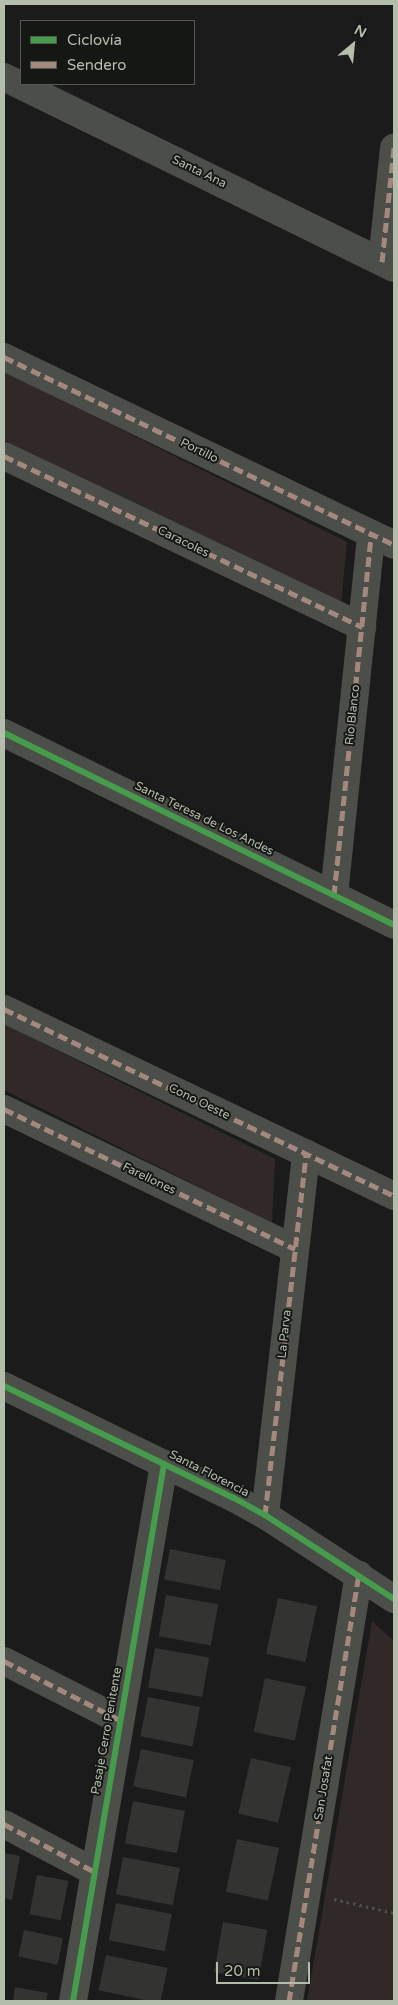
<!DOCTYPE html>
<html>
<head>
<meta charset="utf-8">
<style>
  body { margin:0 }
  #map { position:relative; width:398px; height:2005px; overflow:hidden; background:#1b1b1b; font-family:"Varela Round",sans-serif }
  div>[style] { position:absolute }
  .green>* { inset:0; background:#312828 }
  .building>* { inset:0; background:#333331; transform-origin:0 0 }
  .path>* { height:3px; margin-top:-1.5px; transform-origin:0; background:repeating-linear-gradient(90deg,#4c4f4b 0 2.5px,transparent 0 6.5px) }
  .street>* { height:28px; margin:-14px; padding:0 14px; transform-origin:14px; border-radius:14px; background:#4b4e49 }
  .quiet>* { height:5px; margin-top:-2.5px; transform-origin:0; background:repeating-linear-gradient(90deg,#a5887d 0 10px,transparent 0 15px) }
  .cycleway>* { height:6px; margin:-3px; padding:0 3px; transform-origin:3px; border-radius:3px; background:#469c4c }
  span { translate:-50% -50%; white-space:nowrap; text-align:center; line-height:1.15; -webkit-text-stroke:4px #151715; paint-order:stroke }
  .street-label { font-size:12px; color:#b4bcac }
  .frame { position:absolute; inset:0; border:5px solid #b4bcac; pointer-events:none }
  .legend { position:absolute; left:20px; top:20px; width:175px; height:65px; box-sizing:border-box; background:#151715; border:1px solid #555951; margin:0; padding:6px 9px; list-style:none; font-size:15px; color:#b4bcac }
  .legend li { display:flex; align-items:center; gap:10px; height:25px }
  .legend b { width:25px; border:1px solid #555951 }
  .north { position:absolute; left:328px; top:20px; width:50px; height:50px; -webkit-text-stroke:4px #151715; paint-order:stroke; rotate:28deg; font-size:14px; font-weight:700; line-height:20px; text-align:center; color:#b4bcac }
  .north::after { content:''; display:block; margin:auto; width:18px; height:22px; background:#b4bcac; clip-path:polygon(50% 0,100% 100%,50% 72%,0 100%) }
  .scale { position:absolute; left:216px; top:1962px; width:94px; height:22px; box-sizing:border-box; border:2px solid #b4bcac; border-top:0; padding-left:6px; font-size:15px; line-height:18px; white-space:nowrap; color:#b4bcac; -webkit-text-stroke:4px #151715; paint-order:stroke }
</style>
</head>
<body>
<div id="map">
  <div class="green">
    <div style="clip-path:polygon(4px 371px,347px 542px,341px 605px,4px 440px)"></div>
    <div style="clip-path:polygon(4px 1024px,275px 1159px,272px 1223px,4px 1090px)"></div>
    <div style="clip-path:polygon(372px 1621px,394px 1641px,394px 2001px,307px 2001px)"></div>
  </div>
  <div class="building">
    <div style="left:170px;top:1549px;width:57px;height:31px;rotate:11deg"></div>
    <div style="left:166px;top:1595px;width:53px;height:42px;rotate:10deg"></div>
    <div style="left:278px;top:1598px;width:40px;height:57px;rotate:12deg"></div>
    <div style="left:155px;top:1648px;width:55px;height:40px;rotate:10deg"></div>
    <div style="left:265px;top:1678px;width:42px;height:55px;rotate:12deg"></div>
    <div style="left:148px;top:1697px;width:53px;height:40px;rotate:11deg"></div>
    <div style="left:141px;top:1749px;width:54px;height:38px;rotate:12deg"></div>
    <div style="left:251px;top:1758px;width:41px;height:57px;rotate:13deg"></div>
    <div style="left:133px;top:1801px;width:53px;height:43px;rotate:11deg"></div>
    <div style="left:237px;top:1839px;width:43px;height:54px;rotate:12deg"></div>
    <div style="clip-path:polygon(4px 1853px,20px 1856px,12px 1900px,4px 1898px)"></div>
    <div style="left:123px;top:1857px;width:58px;height:38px;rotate:11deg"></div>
    <div style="left:37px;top:1875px;width:32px;height:40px;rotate:11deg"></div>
    <div style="left:116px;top:1903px;width:57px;height:38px;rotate:11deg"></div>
    <div style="left:223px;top:1922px;width:45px;height:51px;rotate:10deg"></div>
    <div style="left:24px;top:1930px;width:40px;height:27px;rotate:12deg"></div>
    <div style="left:106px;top:1955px;width:63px;height:36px;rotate:12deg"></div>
    <div style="clip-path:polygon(15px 1987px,48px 1993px,46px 2001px,13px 2001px)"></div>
  </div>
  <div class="path">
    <div style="left:334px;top:1899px;width:62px;rotate:13.1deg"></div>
  </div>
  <div class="street">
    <div style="left:4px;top:77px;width:434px;rotate:26.1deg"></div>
    <div style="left:382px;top:262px;width:115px;rotate:-84deg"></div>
    <div style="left:4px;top:357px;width:433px;rotate:25.7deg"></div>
    <div style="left:4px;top:456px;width:397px;rotate:25.5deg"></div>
    <div style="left:4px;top:733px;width:435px;rotate:26.2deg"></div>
    <div style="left:334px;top:895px;width:363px;rotate:-84.1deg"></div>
    <div style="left:4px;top:1009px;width:433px;rotate:25.6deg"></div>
    <div style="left:4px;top:1109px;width:323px;rotate:25.7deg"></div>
    <div style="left:4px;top:1386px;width:256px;rotate:26deg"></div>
    <div style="left:234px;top:1498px;width:35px;rotate:29deg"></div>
    <div style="left:265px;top:1515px;width:154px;rotate:33.1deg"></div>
    <div style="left:265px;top:1515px;width:364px;rotate:-83.5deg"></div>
    <div style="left:4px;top:1661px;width:130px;rotate:27deg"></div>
    <div style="left:4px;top:1824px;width:103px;rotate:27.8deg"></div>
    <div style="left:73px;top:2001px;width:545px;rotate:-80.38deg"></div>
    <div style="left:289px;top:2001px;width:432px;rotate:-80.7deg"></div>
  </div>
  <div class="quiet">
    <div style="left:382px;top:262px;width:115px;rotate:-84deg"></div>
    <div style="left:4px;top:357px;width:433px;rotate:25.7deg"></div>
    <div style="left:4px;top:456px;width:397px;rotate:25.5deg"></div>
    <div style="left:334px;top:895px;width:363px;rotate:-84.1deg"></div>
    <div style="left:4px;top:1009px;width:433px;rotate:25.6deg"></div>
    <div style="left:4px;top:1109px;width:323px;rotate:25.7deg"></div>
    <div style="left:265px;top:1515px;width:364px;rotate:-83.5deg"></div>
    <div style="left:4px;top:1661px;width:130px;rotate:27deg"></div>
    <div style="left:4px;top:1824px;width:103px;rotate:27.8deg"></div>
    <div style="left:289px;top:2001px;width:432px;rotate:-80.7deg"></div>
  </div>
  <div class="cycleway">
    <div style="left:4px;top:733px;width:435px;rotate:26.2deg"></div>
    <div style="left:4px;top:1386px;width:256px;rotate:26deg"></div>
    <div style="left:234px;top:1498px;width:35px;rotate:29deg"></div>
    <div style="left:265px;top:1515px;width:154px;rotate:33.1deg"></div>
    <div style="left:73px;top:2001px;width:545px;rotate:-80.38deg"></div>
  </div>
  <div class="street-label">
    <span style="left:199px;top:172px;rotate:26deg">Santa Ana</span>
    <span style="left:199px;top:451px;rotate:26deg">Portillo</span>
    <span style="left:183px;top:542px;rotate:26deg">Caracoles</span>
    <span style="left:353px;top:715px;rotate:-84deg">Río Blanco</span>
    <span style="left:204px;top:819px;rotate:26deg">Santa Teresa de Los Andes</span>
    <span style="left:199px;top:1102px;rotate:26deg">Cono Oeste</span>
    <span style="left:149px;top:1179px;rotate:26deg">Farellones</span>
    <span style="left:285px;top:1334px;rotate:-84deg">La Parva</span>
    <span style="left:209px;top:1474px;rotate:27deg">Santa Florencia</span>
    <span style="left:107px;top:1731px;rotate:-80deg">Pasaje Cerro Penitente</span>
    <span style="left:324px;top:1788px;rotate:-81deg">San Josafat</span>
  </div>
  <div class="frame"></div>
  <ul class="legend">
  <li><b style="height:6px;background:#469c4c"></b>Ciclovía</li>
  <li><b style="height:6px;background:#a5887d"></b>Sendero</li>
  </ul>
  <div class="north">N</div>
  <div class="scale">20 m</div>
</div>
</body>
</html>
